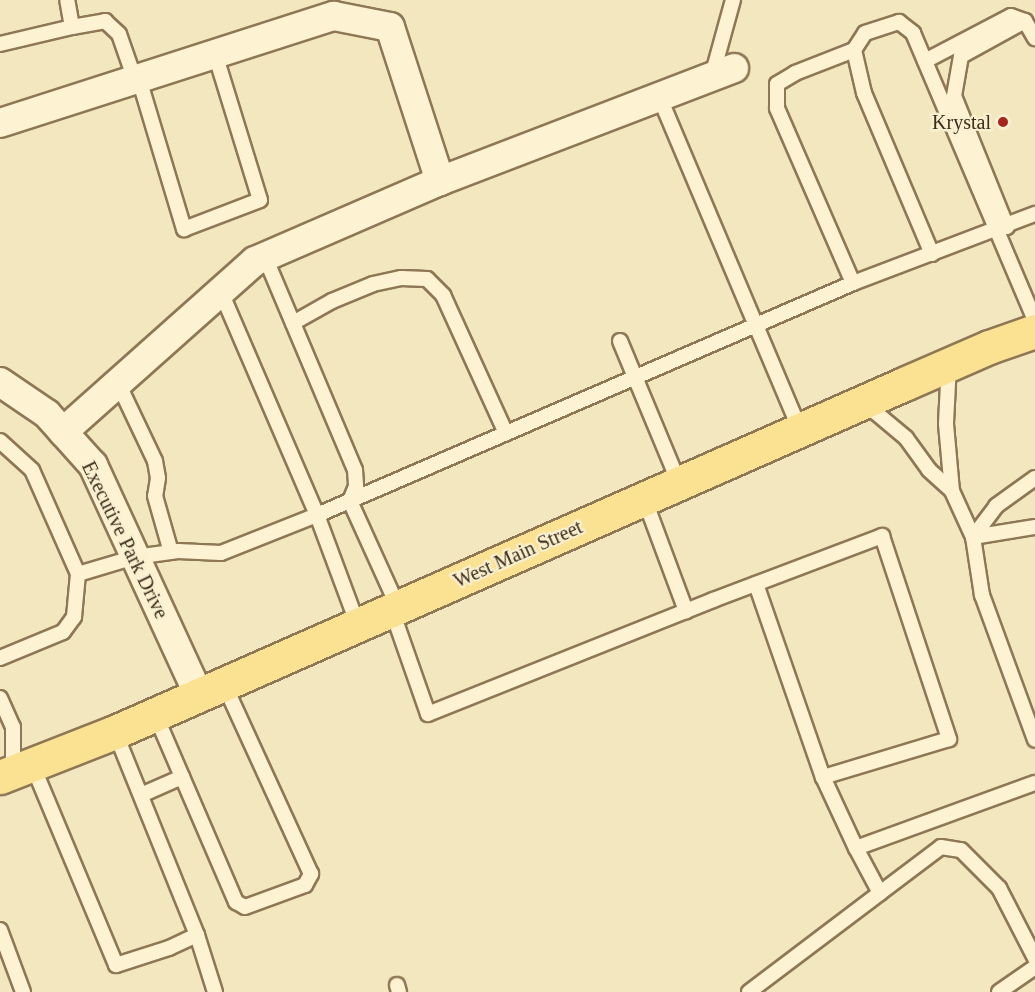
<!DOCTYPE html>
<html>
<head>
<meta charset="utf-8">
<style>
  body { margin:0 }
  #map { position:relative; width:1035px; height:992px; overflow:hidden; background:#f3e7bf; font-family:"Times New Roman",serif }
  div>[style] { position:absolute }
  .roads { filter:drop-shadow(2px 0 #8e7755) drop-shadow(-2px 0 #8e7755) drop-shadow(0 2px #8e7755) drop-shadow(0 -2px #8e7755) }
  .service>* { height:14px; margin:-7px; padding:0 7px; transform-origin:7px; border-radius:7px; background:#fdf3d3 }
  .minor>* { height:28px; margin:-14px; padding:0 14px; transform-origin:14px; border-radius:14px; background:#fdf3d3 }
  .primary>* { height:33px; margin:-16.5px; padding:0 16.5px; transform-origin:16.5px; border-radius:16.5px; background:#fbe192 }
  .dots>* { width:16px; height:16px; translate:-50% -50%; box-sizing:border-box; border:3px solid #f9f0d0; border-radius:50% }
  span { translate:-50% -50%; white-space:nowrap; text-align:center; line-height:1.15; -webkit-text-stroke:4.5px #f9f0d0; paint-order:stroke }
  .poi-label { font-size:20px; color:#3c2d1b }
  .right { translate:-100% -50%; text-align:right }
  .street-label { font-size:20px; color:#3c2d1b }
</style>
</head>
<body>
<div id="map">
  <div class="roads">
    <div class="service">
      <div style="left:72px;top:27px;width:34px;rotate:-10deg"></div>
      <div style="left:105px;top:21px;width:19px;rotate:43deg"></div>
      <div style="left:119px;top:34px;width:49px;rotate:70.8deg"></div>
      <div style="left:0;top:44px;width:74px;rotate:-13.3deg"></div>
      <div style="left:72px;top:27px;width:27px;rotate:-100deg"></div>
      <div style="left:925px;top:61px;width:97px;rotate:-27.6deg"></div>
      <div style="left:1011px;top:16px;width:15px;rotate:20deg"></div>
      <div style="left:1025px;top:21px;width:20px;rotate:60deg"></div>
      <div style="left:712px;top:76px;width:79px;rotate:-74.6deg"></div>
      <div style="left:139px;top:79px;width:157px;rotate:73.3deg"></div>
      <div style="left:184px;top:229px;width:81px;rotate:-20.9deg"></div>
      <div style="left:260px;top:200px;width:153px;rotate:-107.1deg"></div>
      <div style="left:659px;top:96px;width:363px;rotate:67.1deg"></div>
      <div style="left:1007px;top:227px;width:141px;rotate:-112deg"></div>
      <div style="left:954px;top:96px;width:41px;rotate:-80.1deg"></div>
      <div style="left:961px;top:56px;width:73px;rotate:-28.7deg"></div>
      <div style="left:932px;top:254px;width:175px;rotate:-112.9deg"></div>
      <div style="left:864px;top:93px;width:44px;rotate:-103.1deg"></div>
      <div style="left:854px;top:50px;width:20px;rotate:-57deg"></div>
      <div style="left:865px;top:33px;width:36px;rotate:-18deg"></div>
      <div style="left:899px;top:22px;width:18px;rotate:38deg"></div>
      <div style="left:913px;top:33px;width:313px;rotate:67deg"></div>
      <div style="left:265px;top:257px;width:231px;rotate:67.1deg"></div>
      <div style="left:355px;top:470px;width:16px;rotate:86deg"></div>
      <div style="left:356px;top:486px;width:16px;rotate:112deg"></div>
      <div style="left:350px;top:501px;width:116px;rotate:65.6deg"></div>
      <div style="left:853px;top:283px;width:191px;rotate:-113.5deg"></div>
      <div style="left:777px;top:108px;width:24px;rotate:-90deg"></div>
      <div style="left:777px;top:84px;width:21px;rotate:-31deg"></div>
      <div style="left:795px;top:73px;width:63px;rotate:-21.3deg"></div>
      <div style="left:221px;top:292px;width:243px;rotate:66.7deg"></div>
      <div style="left:317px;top:515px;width:117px;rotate:69.6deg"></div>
      <div style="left:293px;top:323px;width:45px;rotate:-29.4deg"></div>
      <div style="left:332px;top:301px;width:44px;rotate:-22.5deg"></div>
      <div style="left:373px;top:284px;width:29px;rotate:-12deg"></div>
      <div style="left:401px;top:278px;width:26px;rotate:2deg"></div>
      <div style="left:427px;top:279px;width:23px;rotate:45deg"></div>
      <div style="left:443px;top:295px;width:152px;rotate:65.5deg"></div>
      <div style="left:620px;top:341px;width:154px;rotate:67.4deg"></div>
      <div style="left:949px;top:364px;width:60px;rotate:92.9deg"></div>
      <div style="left:946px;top:424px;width:67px;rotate:84.9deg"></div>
      <div style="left:952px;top:491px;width:51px;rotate:65.5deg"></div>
      <div style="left:973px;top:537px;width:59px;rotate:81.2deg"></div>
      <div style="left:982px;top:595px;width:154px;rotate:69.9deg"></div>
      <div style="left:118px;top:383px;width:86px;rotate:64.6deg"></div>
      <div style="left:155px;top:461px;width:17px;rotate:80deg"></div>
      <div style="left:158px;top:478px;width:18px;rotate:99deg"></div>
      <div style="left:155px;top:496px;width:58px;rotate:74.1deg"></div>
      <div style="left:863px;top:402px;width:56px;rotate:39.9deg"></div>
      <div style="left:906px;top:438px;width:39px;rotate:54deg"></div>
      <div style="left:929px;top:470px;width:31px;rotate:42deg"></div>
      <div style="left:0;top:441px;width:43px;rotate:42.2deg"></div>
      <div style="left:32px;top:470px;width:114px;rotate:66.1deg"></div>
      <div style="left:644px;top:498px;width:121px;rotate:69.6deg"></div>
      <div style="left:973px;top:537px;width:39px;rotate:-53deg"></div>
      <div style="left:996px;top:506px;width:48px;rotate:-35.7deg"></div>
      <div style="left:973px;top:537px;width:63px;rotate:-9.2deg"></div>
      <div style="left:756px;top:584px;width:204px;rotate:70.9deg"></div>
      <div style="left:392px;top:611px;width:109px;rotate:70.7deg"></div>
      <div style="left:428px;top:714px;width:307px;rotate:-21.8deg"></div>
      <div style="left:713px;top:600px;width:181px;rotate:-20.7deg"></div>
      <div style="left:882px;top:536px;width:214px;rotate:71.7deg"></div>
      <div style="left:949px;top:739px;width:132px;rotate:163.2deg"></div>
      <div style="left:823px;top:777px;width:78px;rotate:65.1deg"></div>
      <div style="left:0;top:658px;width:68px;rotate:-22.4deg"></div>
      <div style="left:63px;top:632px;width:19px;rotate:-54deg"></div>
      <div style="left:74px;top:617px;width:43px;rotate:-84.7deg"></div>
      <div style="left:78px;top:574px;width:59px;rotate:-16.6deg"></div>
      <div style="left:135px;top:557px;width:43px;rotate:-7.9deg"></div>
      <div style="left:178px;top:551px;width:43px;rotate:2.7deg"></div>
      <div style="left:221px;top:553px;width:103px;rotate:-21.6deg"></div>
      <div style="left:317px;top:515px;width:584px;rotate:-23.4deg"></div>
      <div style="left:853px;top:283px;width:195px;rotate:-20.8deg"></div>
      <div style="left:0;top:698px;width:32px;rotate:66deg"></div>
      <div style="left:13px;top:727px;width:44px;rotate:90deg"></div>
      <div style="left:155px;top:714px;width:205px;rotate:66.7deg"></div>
      <div style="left:236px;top:902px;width:10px;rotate:29deg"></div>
      <div style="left:245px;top:907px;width:64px;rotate:-20.1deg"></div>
      <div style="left:305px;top:885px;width:13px;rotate:-61deg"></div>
      <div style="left:311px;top:874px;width:209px;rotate:-114.6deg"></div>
      <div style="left:115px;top:732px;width:219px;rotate:68deg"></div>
      <div style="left:197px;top:935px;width:60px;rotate:72.5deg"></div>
      <div style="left:32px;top:764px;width:218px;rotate:67.3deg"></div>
      <div style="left:116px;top:965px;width:56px;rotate:-17.8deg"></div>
      <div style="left:169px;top:948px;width:31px;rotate:-25deg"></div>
      <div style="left:141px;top:795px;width:45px;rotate:-23.7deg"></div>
      <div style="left:880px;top:893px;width:76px;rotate:-37deg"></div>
      <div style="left:941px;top:847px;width:20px;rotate:9deg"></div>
      <div style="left:961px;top:850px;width:54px;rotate:45deg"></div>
      <div style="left:999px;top:888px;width:79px;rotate:62.8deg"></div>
      <div style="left:0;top:930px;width:66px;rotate:69.6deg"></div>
      <div style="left:397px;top:985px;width:7px;rotate:74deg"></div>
      <div style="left:749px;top:992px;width:164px;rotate:-37.1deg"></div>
      <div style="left:880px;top:893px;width:51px;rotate:-118.1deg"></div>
      <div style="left:856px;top:848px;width:190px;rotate:-20deg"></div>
      <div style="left:999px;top:992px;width:44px;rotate:-34.8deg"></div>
    </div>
    <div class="minor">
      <div style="left:0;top:123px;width:351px;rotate:-17.8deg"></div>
      <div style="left:334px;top:16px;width:57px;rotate:11.1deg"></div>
      <div style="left:390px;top:27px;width:162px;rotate:72deg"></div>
      <div style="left:0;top:382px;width:57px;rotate:34.2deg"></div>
      <div style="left:47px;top:414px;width:69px;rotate:48deg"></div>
      <div style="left:93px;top:465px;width:253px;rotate:65.3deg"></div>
      <div style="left:63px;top:432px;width:257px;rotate:-41.7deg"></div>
      <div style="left:255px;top:261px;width:202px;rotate:-23.4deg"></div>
      <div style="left:440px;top:181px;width:315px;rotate:-21deg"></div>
    </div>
    <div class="primary">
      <div style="left:0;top:777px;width:123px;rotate:-21.4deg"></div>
      <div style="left:115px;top:732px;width:862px;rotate:-23.8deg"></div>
      <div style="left:904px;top:384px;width:93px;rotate:-23.5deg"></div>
      <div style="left:989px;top:347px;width:49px;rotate:-19.2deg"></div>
    </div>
  </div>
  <div class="dots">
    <div style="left:1003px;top:122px;background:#a4261e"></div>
  </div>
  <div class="poi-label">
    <span class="right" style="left:991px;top:122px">Krystal</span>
  </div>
  <div class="street-label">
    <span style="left:125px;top:540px;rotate:64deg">Executive Park Drive</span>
    <span style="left:518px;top:554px;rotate:-24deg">West Main Street</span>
  </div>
</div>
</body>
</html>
